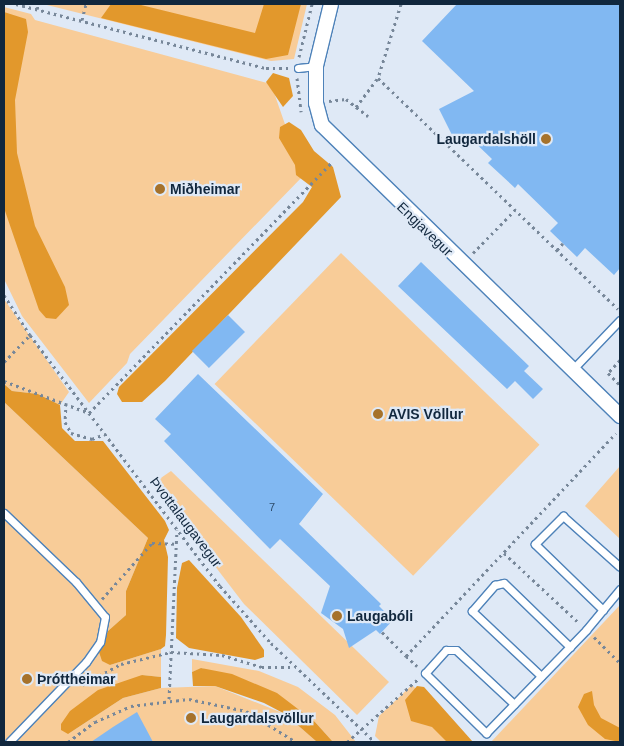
<!DOCTYPE html>
<html>
<head>
<meta charset="utf-8">
<style>
  body { margin:0 }
  #map { position:relative; width:624px; height:746px; overflow:hidden; background:#dfe9f6; font-family:Arial,sans-serif }
  div>[style] { position:absolute }
  .green>* { inset:0; background:#f8cc98; transform-origin:0 0 }
  .forest>* { inset:0; background:#e2982c }
  .building>* { inset:0; background:#81b8f2; transform-origin:0 0 }
  .path>* { height:3px; margin-top:-1.5px; transform-origin:0; background:repeating-linear-gradient(90deg,#778799 0 2.5px,transparent 0 6.5px) }
  .roads { filter:drop-shadow(1px 0 #4e82b9) drop-shadow(-1px 0 #4e82b9) drop-shadow(0 1px #4e82b9) drop-shadow(0 -1px #4e82b9) }
  .lane>* { height:7px; margin:-3.5px; padding:0 3.5px; transform-origin:3.5px; border-radius:3.5px; background:#fff }
  .street>* { height:14px; margin:-7px; padding:0 7px; transform-origin:7px; border-radius:7px; background:#fff }
  .dots>* { width:14px; height:14px; translate:-50% -50%; box-sizing:border-box; border:2px solid #dfe9f6; border-radius:50% }
  span { translate:-50% -50%; white-space:nowrap; text-align:center; line-height:1.15; -webkit-text-stroke:4.5px #dfe9f6; paint-order:stroke }
  .number-label { font-size:11px; color:#2d4b6a }
  .number-label span { -webkit-text-stroke-width:0 }
  .poi-label { font-size:14px; color:#11273d; font-weight:700 }
  .right { translate:-100% -50%; text-align:right }
  .left { translate:0 -50%; text-align:left }
  .street-label { font-size:14px; color:#11273d }
  .frame { position:absolute; inset:0; border:5px solid #11273d; pointer-events:none }
</style>
</head>
<body>
<div id="map">
  <div class="green">
    <div style="clip-path:polygon(43px 4px,307px 4px,294px 59px,271px 61px)"></div>
    <div style="clip-path:polygon(4px 7px,31px 14px,35px 20px,271px 84px,303px 176px,130px 354px,127px 363px,89px 403px,22px 316px,4px 279px)"></div>
    <div style="left:341px;top:253px;width:276px;height:182px;rotate:44deg"></div>
    <div style="clip-path:polygon(4px 299px,69px 392px,60px 405px,38px 394px,12px 391px,4px 384px)"></div>
    <div style="clip-path:polygon(4px 402px,148px 538px,126px 591px,126px 615px,108px 631px,110px 665px,161px 649px,161px 677px,142px 675px,68px 734px,123px 698px,161px 688px,215px 686px,285px 714px,317px 742px,4px 742px)"></div>
    <div style="clip-path:polygon(620px 466px,620px 539px,585px 506px)"></div>
    <div style="clip-path:polygon(171px 471px,389px 682px,357px 715px,244px 604px,152px 484px)"></div>
    <div style="clip-path:polygon(620px 605px,620px 742px,491px 742px)"></div>
    <div style="clip-path:polygon(192px 659px,259px 671px,298px 687px,335px 715px,356px 742px,333px 742px,315px 722px,202px 668px,192px 672px)"></div>
    <div style="clip-path:polygon(412px 685px,472px 742px,381px 742px,375px 736px,379px 716px)"></div>
  </div>
  <div class="forest">
    <div style="clip-path:polygon(111px 4px,137px 4px,255px 33px,264px 4px,301px 4px,288px 55px,266px 59px,101px 18px)"></div>
    <div style="clip-path:polygon(4px 12px,26px 19px,28px 32px,15px 100px,17px 153px,35px 226px,65px 287px,69px 305px,56px 319px,46px 318px,39px 310px,4px 208px)"></div>
    <div style="clip-path:polygon(273px 73px,289px 78px,293px 96px,283px 107px,266px 82px)"></div>
    <div style="clip-path:polygon(289px 122px,301px 130px,314px 151px,333px 167px,341px 197px,165px 381px,142px 402px,122px 402px,117px 394px,119px 387px,303px 202px,312px 187px,296px 175px,295px 165px,279px 138px,280px 127px)"></div>
    <div style="clip-path:polygon(4px 384px,12px 391px,38px 394px,60px 405px,62px 428px,75px 441px,103px 441px,165px 521px,169px 530px,164px 540px,168px 557px,166px 635px,165px 646px,161px 649px,110px 665px,102px 661px,99px 652px,108px 631px,126px 615px,126px 591px,148px 538px,4px 402px)"></div>
    <div style="clip-path:polygon(189px 560px,241px 617px,264px 650px,264px 657px,255px 660px,189px 648px,176px 638px,177px 588px,182px 563px)"></div>
    <div style="clip-path:polygon(201px 668px,232px 674px,277px 693px,315px 722px,333px 742px,317px 742px,285px 714px,264px 703px,215px 686px,193px 686px,192px 672px)"></div>
    <div style="clip-path:polygon(142px 675px,161px 677px,161px 688px,123px 698px,68px 734px,61px 730px,61px 724px,70px 711px,98px 690px)"></div>
    <div style="clip-path:polygon(417px 686px,424px 687px,473px 742px,447px 742px,432px 727px,411px 721px,405px 700px)"></div>
    <div style="clip-path:polygon(592px 691px,594px 705px,601px 718px,620px 728px,620px 742px,605px 739px,588px 725px,578px 707px,584px 694px)"></div>
  </div>
  <div class="building">
    <div style="clip-path:polygon(457px 4px,620px 4px,620px 268px,614px 275px,585px 248px,577px 257px,550px 231px,558px 223px,518px 184px,515px 188px,488px 163px,492px 159px,468px 136px,456px 143px,439px 109px,474px 91px,422px 41px)"></div>
    <div style="clip-path:polygon(421px 262px,529px 366px,524px 371px,543px 389px,533px 399px,515px 381px,507px 389px,398px 286px)"></div>
    <div style="left:228px;top:315px;width:24px;height:51px;rotate:45deg"></div>
    <div style="clip-path:polygon(198px 374px,323px 494px,299px 524px,381px 604px,379px 606px,393px 620px,380px 634px,376px 630px,349px 648px,343px 629px,321px 613px,330px 586px,280px 539px,270px 549px,164px 441px,171px 434px,155px 419px)"></div>
    <div style="clip-path:polygon(137px 712px,153px 742px,91px 742px,113px 727px)"></div>
  </div>
  <div class="path">
    <div style="left:16px;top:4px;width:258px;rotate:14.4deg"></div>
    <div style="left:266px;top:68px;width:22px"></div>
    <div style="left:401px;top:4px;width:77px;rotate:107.3deg"></div>
    <div style="left:378px;top:78px;width:333px;rotate:43.9deg"></div>
    <div style="left:37px;top:9px;width:5px;rotate:-68deg"></div>
    <div style="left:82px;top:20px;width:16px;rotate:-76deg"></div>
    <div style="left:299px;top:57px;width:55px;rotate:-76.2deg"></div>
    <div style="left:297px;top:78px;width:34px;rotate:83deg"></div>
    <div style="left:329px;top:101px;width:17px;rotate:-7deg"></div>
    <div style="left:346px;top:99px;width:28px;rotate:38deg"></div>
    <div style="left:356px;top:107px;width:36px;rotate:-53deg"></div>
    <div style="left:557px;top:250px;width:9px;rotate:-49deg"></div>
    <div style="left:473px;top:253px;width:60px;rotate:-45.7deg"></div>
    <div style="left:4px;top:295px;width:48px;rotate:57deg"></div>
    <div style="left:30px;top:335px;width:315px;rotate:52.9deg"></div>
    <div style="left:220px;top:586px;width:76px;rotate:48.2deg"></div>
    <div style="left:271px;top:643px;width:144px;rotate:43.6deg"></div>
    <div style="left:620px;top:360px;width:18px;rotate:133deg"></div>
    <div style="left:608px;top:373px;width:17px;rotate:45deg"></div>
    <div style="left:4px;top:362px;width:37px;rotate:-46deg"></div>
    <div style="left:4px;top:381px;width:91px;rotate:20.6deg"></div>
    <div style="left:89px;top:413px;width:349px;rotate:-45.9deg"></div>
    <div style="left:66px;top:403px;width:19px;rotate:93deg"></div>
    <div style="left:65px;top:422px;width:13px;rotate:61deg"></div>
    <div style="left:71px;top:433px;width:22px;rotate:16deg"></div>
    <div style="left:92px;top:439px;width:14px;rotate:-21deg"></div>
    <div style="left:504px;top:553px;width:101px;rotate:43deg"></div>
    <div style="left:102px;top:599px;width:75px;rotate:-48.2deg"></div>
    <div style="left:152px;top:543px;width:24px;rotate:2deg"></div>
    <div style="left:382px;top:632px;width:34px;rotate:45deg"></div>
    <div style="left:406px;top:656px;width:306px;rotate:-46.7deg"></div>
    <div style="left:594px;top:637px;width:37px;rotate:45deg"></div>
    <div style="left:406px;top:656px;width:15px;rotate:42deg"></div>
    <div style="left:82px;top:685px;width:44px;rotate:-28.3deg"></div>
    <div style="left:121px;top:664px;width:51px;rotate:-13.5deg"></div>
    <div style="left:171px;top:652px;width:51px;rotate:3.4deg"></div>
    <div style="left:222px;top:655px;width:42px;rotate:16.7deg"></div>
    <div style="left:262px;top:667px;width:32px"></div>
    <div style="left:169px;top:699px;width:169px;rotate:-87.3deg"></div>
    <div style="left:68px;top:742px;width:34px;rotate:-37deg"></div>
    <div style="left:95px;top:722px;width:39px;rotate:-24deg"></div>
    <div style="left:131px;top:706px;width:58px;rotate:-6.9deg"></div>
    <div style="left:189px;top:699px;width:58px;rotate:11.9deg"></div>
    <div style="left:246px;top:711px;width:59px;rotate:31.8deg"></div>
    <div style="left:347px;top:742px;width:94px;rotate:-41.5deg"></div>
  </div>
  <div class="roads">
    <div class="lane">
      <div style="left:298px;top:68px;width:18px;rotate:-6deg"></div>
      <div style="left:572px;top:370px;width:69px;rotate:-46.2deg"></div>
      <div style="left:4px;top:513px;width:100px;rotate:43.8deg"></div>
      <div style="left:76px;top:582px;width:45px;rotate:50.4deg"></div>
      <div style="left:105px;top:617px;width:25px;rotate:101deg"></div>
      <div style="left:100px;top:642px;width:24px;rotate:125deg"></div>
      <div style="left:86px;top:662px;width:111px;rotate:133.9deg"></div>
      <div style="left:603px;top:610px;width:95px;rotate:-135.9deg"></div>
      <div style="left:535px;top:544px;width:40px;rotate:-45deg"></div>
      <div style="left:563px;top:516px;width:76px;rotate:41.8deg"></div>
      <div style="left:541px;top:676px;width:95px;rotate:-136.7deg"></div>
      <div style="left:472px;top:611px;width:35px;rotate:-49deg"></div>
      <div style="left:495px;top:585px;width:9px;rotate:-13deg"></div>
      <div style="left:504px;top:583px;width:92px;rotate:44.1deg"></div>
      <div style="left:514px;top:704px;width:79px;rotate:-137deg"></div>
      <div style="left:456px;top:650px;width:10px;rotate:180deg"></div>
      <div style="left:446px;top:650px;width:31px;rotate:132deg"></div>
      <div style="left:425px;top:673px;width:86px;rotate:44.5deg"></div>
      <div style="left:486px;top:733px;width:144px;rotate:-45.8deg"></div>
      <div style="left:586px;top:630px;width:53px;rotate:-50.3deg"></div>
    </div>
    <div class="street">
      <div style="left:331px;top:4px;width:64px;rotate:103.6deg"></div>
      <div style="left:316px;top:66px;width:37px;rotate:90deg"></div>
      <div style="left:316px;top:103px;width:23px;rotate:75deg"></div>
      <div style="left:322px;top:125px;width:417px;rotate:44.3deg"></div>
    </div>
  </div>
  <div class="dots">
    <div style="left:546px;top:139px;background:#a6722b"></div>
    <div style="left:160px;top:189px;background:#a6722b"></div>
    <div style="left:378px;top:414px;background:#a6722b"></div>
    <div style="left:337px;top:616px;background:#a6722b"></div>
    <div style="left:27px;top:679px;background:#a6722b"></div>
    <div style="left:191px;top:718px;background:#a6722b"></div>
  </div>
  <div class="number-label">
    <span style="left:272px;top:507px">7</span>
  </div>
  <div class="poi-label">
    <span class="right" style="left:536px;top:139px">Laugardalshöll</span>
    <span class="left" style="left:170px;top:189px">Miðheimar</span>
    <span class="left" style="left:388px;top:414px">AVIS Völlur</span>
    <span class="left" style="left:347px;top:616px">Laugabóli</span>
    <span class="left" style="left:37px;top:679px">Þróttheimar</span>
    <span class="left" style="left:201px;top:718px">Laugardalsvöllur</span>
  </div>
  <div class="street-label">
    <span style="left:425px;top:229px;rotate:44deg">Engjavegur</span>
    <span style="left:186px;top:522px;rotate:53deg">Þvottalaugavegur</span>
  </div>
  <div class="frame"></div>
</div>
</body>
</html>
